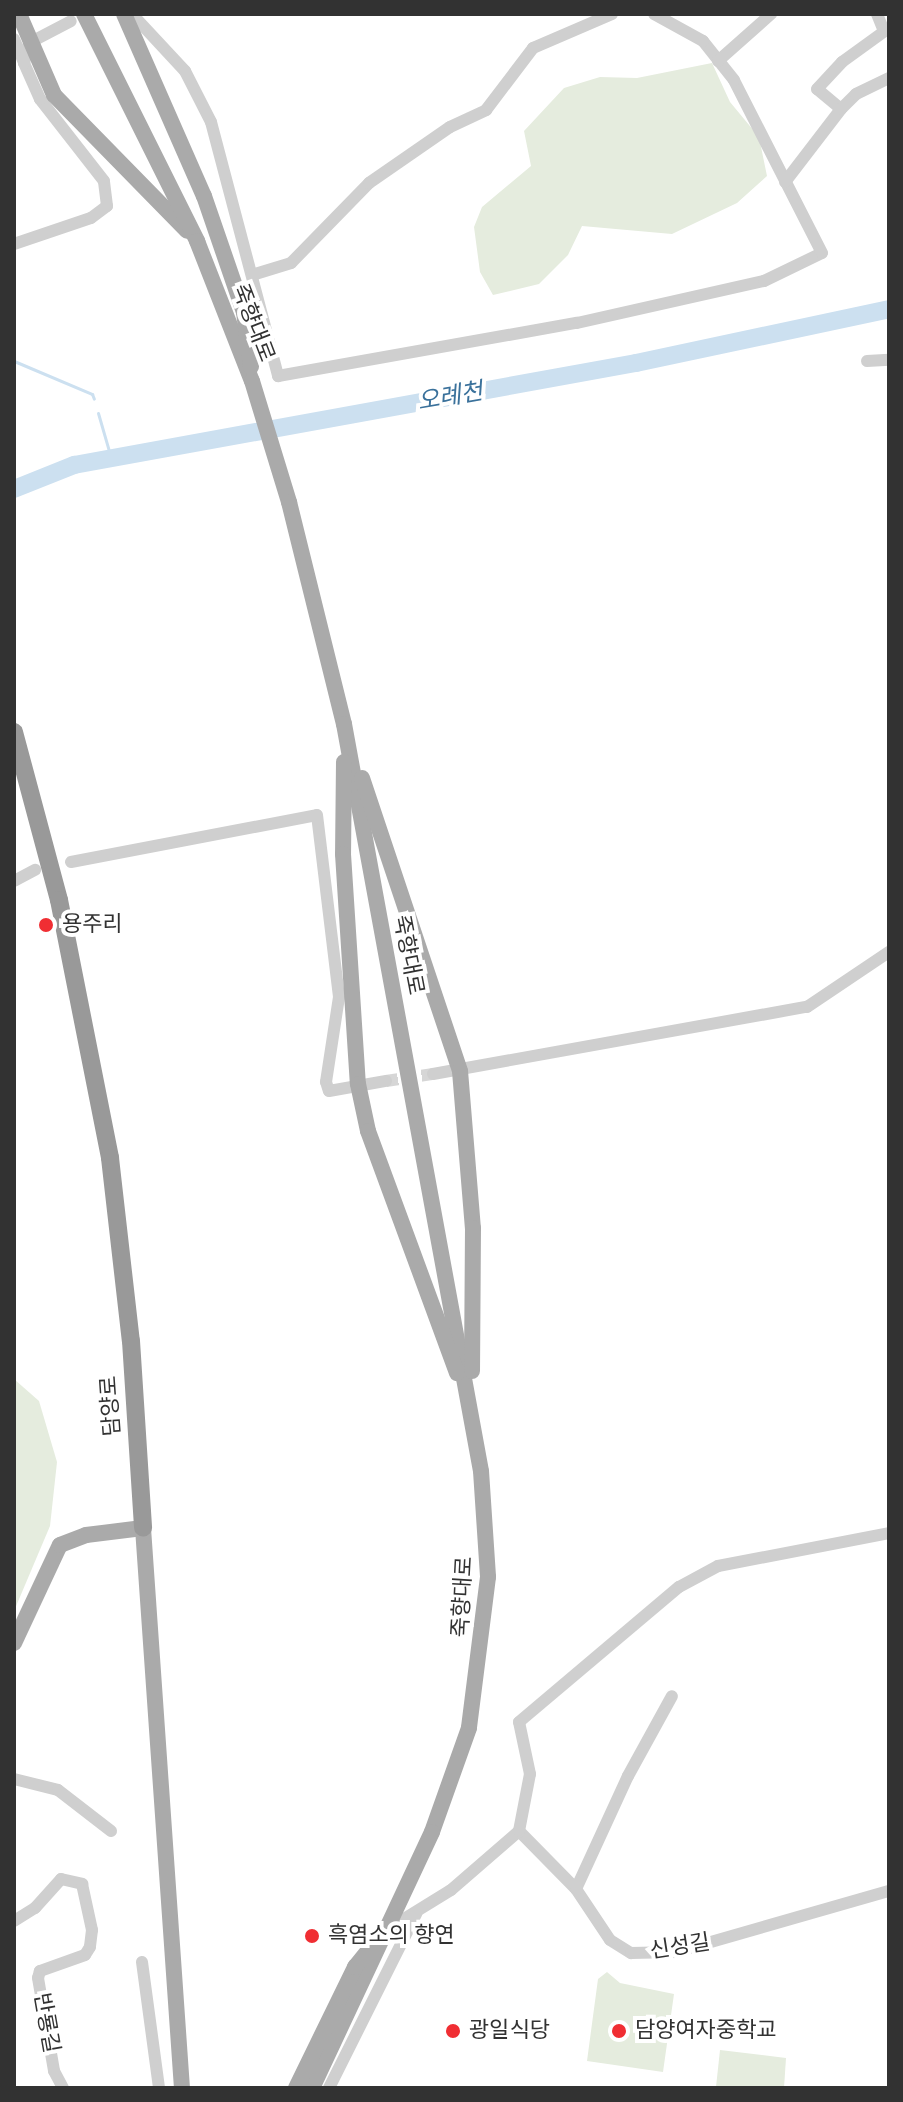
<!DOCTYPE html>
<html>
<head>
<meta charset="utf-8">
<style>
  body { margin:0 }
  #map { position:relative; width:903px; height:2102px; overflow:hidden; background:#fff; font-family:Karla,"Noto Sans KR",sans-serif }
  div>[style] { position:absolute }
  .green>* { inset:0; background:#e5ecde }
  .stream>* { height:3px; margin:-1.5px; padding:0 1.5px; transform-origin:1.5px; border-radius:1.5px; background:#cce0f0 }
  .river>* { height:18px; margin:-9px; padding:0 9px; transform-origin:9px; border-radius:9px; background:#cce0f0 }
  .minor-tunnel>* { height:12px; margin-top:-6px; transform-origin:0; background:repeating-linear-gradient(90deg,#d6d6d6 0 12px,transparent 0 18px) }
  .minor>* { height:12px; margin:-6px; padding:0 6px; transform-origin:6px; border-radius:6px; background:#cfcfcf }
  .major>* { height:16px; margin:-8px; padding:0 8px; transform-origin:8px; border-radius:8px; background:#aaa }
  .highway>* { height:18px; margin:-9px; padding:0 9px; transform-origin:9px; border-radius:9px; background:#999 }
  .dots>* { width:22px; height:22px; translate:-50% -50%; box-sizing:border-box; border:4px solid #fff; border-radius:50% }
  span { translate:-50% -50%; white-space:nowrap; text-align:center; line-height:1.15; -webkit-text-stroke:8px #fff; paint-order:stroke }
  .street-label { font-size:22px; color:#323232 }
  .poi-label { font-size:22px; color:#323232 }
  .left { translate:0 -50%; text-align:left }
  .water-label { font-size:24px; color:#3a719b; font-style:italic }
  .frame { position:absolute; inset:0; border:16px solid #323232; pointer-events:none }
</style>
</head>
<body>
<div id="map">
  <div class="green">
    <div style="clip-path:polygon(712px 63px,730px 102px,759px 137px,767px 176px,737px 203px,672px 234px,582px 226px,568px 255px,539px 284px,493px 295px,480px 272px,474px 227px,482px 207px,531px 166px,524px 131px,564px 88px,600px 77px,637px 78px)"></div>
    <div style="clip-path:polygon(14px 1379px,39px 1401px,57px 1462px,50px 1526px,14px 1611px)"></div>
    <div style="clip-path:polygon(607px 1972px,620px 1983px,674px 1994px,663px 2072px,587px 2061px,598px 1979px)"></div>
    <div style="clip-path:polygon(720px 2050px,786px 2058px,784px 2088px,716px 2087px)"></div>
  </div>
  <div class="stream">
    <div style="left:14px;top:361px;width:85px;rotate:22.9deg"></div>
    <div style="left:92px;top:394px;width:5px;rotate:68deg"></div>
    <div style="left:98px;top:413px;width:47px;rotate:73.9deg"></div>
  </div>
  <div class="river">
    <div style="left:14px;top:489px;width:65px;rotate:-21.8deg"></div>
    <div style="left:74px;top:465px;width:571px;rotate:-10.29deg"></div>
    <div style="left:636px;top:363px;width:259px;rotate:-12deg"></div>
  </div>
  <div class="minor-tunnel">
    <div style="left:386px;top:1081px;width:48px;rotate:-8.5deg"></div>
  </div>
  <div class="minor">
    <div style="left:132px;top:14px;width:78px;rotate:47.1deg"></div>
    <div style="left:185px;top:71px;width:57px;rotate:63deg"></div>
    <div style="left:211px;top:122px;width:263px;rotate:75.2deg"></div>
    <div style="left:278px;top:376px;width:304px;rotate:-10.1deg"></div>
    <div style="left:577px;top:323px;width:192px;rotate:-12.7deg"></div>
    <div style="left:764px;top:281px;width:64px;rotate:-25.8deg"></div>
    <div style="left:822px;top:253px;width:194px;rotate:-117deg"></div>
    <div style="left:734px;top:80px;width:50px;rotate:-128.5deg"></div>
    <div style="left:703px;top:41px;width:56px;rotate:-151.1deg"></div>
    <div style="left:877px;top:14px;width:16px;rotate:68deg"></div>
    <div style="left:14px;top:39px;width:26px;rotate:67deg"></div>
    <div style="left:718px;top:61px;width:71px;rotate:-41.6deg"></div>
    <div style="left:841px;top:109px;width:31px;rotate:-140deg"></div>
    <div style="left:817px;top:89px;width:37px;rotate:-47deg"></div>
    <div style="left:842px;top:62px;width:58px;rotate:-35.9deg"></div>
    <div style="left:785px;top:182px;width:92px;rotate:-52.5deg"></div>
    <div style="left:841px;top:109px;width:21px;rotate:-45deg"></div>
    <div style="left:856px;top:94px;width:37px;rotate:-26deg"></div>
    <div style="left:14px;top:244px;width:81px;rotate:-18.7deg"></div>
    <div style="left:91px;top:218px;width:20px;rotate:-37deg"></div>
    <div style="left:107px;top:206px;width:25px;rotate:-97deg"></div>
    <div style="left:104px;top:181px;width:104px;rotate:-128deg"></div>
    <div style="left:40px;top:99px;width:39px;rotate:-114deg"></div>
    <div style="left:24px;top:63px;width:21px;rotate:-76deg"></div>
    <div style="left:29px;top:43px;width:47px;rotate:-27.6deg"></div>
    <div style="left:252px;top:275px;width:41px;rotate:-17.1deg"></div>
    <div style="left:291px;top:263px;width:112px;rotate:-45.7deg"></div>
    <div style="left:369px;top:183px;width:98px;rotate:-34.7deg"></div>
    <div style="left:450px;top:127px;width:40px;rotate:-25deg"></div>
    <div style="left:486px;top:110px;width:78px;rotate:-52.8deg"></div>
    <div style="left:533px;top:48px;width:86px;rotate:-23.3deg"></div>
    <div style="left:867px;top:361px;width:22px;rotate:-3deg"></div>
    <div style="left:71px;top:862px;width:250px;rotate:-10.8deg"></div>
    <div style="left:317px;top:815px;width:183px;rotate:83.1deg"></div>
    <div style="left:339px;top:997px;width:86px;rotate:98.7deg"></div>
    <div style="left:326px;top:1082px;width:9px;rotate:72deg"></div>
    <div style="left:329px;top:1091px;width:58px;rotate:-10deg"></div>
    <div style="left:14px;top:881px;width:24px;rotate:-28deg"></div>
    <div style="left:433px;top:1074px;width:380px;rotate:-10.2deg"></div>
    <div style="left:807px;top:1007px;width:99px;rotate:-33.9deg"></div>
    <div style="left:14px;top:1779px;width:45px;rotate:14deg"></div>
    <div style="left:58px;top:1790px;width:67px;rotate:37.7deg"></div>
    <div style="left:519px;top:1831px;width:81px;rotate:45.5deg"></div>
    <div style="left:576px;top:1889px;width:61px;rotate:56.3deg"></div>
    <div style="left:610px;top:1940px;width:25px;rotate:32deg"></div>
    <div style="left:631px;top:1953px;width:45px;rotate:-1.3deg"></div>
    <div style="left:676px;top:1952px;width:222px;rotate:-16deg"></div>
    <div style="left:576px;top:1889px;width:124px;rotate:-65.3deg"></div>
    <div style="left:628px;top:1776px;width:91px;rotate:-61.2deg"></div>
    <div style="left:14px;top:1921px;width:25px;rotate:-32deg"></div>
    <div style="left:35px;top:1908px;width:39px;rotate:-48deg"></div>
    <div style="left:61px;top:1879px;width:22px;rotate:13deg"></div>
    <div style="left:82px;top:1884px;width:47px;rotate:77.7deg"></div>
    <div style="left:92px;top:1930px;width:17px;rotate:97deg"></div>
    <div style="left:90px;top:1947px;width:9px;rotate:122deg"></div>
    <div style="left:85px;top:1955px;width:48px;rotate:160.4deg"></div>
    <div style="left:40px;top:1971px;width:7px;rotate:106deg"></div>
    <div style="left:38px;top:1978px;width:94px;rotate:80.2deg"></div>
    <div style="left:54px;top:2071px;width:19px;rotate:62deg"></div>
    <div style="left:386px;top:1930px;width:76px;rotate:-31.6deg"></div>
    <div style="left:451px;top:1890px;width:90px;rotate:-40.9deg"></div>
    <div style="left:519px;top:1831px;width:58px;rotate:-79.1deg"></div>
    <div style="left:530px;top:1774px;width:53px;rotate:-101.9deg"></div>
    <div style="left:519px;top:1722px;width:209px;rotate:-40.2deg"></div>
    <div style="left:679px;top:1587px;width:44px;rotate:-28.3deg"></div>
    <div style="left:718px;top:1566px;width:174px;rotate:-10.9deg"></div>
    <div style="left:142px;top:1962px;width:127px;rotate:82.3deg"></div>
    <div style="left:329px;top:2088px;width:195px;rotate:-63.4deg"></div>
  </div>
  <div class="major">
    <div style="left:19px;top:14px;width:88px;rotate:66.6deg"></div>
    <div style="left:54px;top:95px;width:190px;rotate:45.6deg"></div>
    <div style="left:84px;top:14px;width:254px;rotate:63.5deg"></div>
    <div style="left:197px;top:241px;width:150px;rotate:68.6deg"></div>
    <div style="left:252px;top:381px;width:127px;rotate:73deg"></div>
    <div style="left:289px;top:502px;width:229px;rotate:76.1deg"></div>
    <div style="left:344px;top:724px;width:759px;rotate:79.61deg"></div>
    <div style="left:481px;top:1471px;width:106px;rotate:86.2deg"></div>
    <div style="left:488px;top:1577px;width:152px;rotate:97.2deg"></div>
    <div style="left:469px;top:1728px;width:110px;rotate:109.6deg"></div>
    <div style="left:432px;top:1832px;width:283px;rotate:115.1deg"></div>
    <div style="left:124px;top:14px;width:199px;rotate:66.3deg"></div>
    <div style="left:204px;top:196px;width:123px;rotate:71deg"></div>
    <div style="left:244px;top:312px;width:55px;rotate:82.7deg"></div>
    <div style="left:344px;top:762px;width:92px;rotate:90.6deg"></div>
    <div style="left:343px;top:854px;width:230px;rotate:86.3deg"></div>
    <div style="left:358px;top:1084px;width:48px;rotate:78deg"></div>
    <div style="left:368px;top:1131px;width:258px;rotate:69.8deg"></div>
    <div style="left:362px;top:778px;width:309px;rotate:71.5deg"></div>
    <div style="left:460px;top:1071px;width:158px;rotate:85.3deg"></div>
    <div style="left:473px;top:1228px;width:143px;rotate:90.4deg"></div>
    <div style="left:14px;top:1643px;width:108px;rotate:-64.9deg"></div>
    <div style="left:60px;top:1545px;width:28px;rotate:-21deg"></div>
    <div style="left:86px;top:1535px;width:57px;rotate:-7deg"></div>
    <div style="left:143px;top:1528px;width:561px;rotate:86.02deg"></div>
    <div style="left:296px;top:2088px;width:135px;rotate:-64deg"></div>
    <div style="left:355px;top:1967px;width:27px;rotate:-51deg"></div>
  </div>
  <div class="highway">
    <div style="left:14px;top:732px;width:174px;rotate:75deg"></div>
    <div style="left:59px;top:900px;width:263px;rotate:78.8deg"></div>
    <div style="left:110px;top:1158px;width:184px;rotate:83.5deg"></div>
    <div style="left:131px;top:1341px;width:187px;rotate:86.3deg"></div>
  </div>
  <div class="dots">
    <div style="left:46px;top:925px;background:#f02e33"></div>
    <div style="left:312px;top:1936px;background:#f02e33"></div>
    <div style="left:453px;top:2031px;background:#f02e33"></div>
    <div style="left:619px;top:2031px;background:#f02e33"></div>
  </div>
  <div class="street-label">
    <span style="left:253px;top:323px;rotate:69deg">죽향대로</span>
    <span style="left:408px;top:955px;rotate:79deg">죽향대로</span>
    <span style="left:111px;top:1406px;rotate:-94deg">담양로</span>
    <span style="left:463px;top:1597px;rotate:-87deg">죽향대로</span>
    <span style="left:680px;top:1947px;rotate:-9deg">신성길</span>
    <span style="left:46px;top:2023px;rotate:80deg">반룡길</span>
  </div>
  <div class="poi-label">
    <span class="left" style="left:62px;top:925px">용주리</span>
    <span class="left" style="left:328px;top:1936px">흑염소의 향연</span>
    <span class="left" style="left:469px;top:2031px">광일식당</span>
    <span class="left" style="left:635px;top:2031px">담양여자중학교</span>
  </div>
  <div class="water-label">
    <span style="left:450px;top:397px;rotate:-10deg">오례천</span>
  </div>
  <div class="frame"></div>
</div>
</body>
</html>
